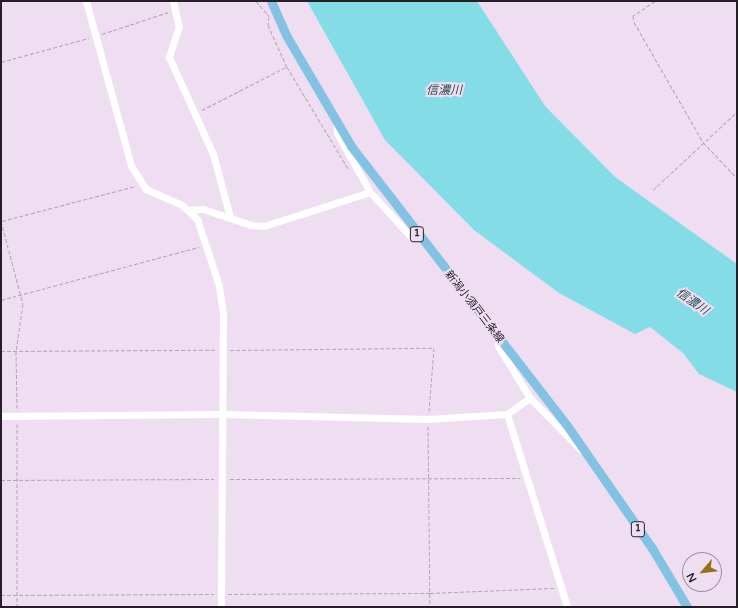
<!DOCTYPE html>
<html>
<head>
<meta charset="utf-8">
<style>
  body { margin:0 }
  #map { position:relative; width:738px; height:608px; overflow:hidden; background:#efdef1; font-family:"Varela Round","Noto Sans JP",sans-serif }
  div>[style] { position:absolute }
  .water>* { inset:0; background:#84dce7 }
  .path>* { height:1px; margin-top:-0.5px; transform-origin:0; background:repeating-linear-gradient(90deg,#b1a3b3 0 4px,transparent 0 6px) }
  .minor>* { height:7px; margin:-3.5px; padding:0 3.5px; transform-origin:3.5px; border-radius:3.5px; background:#fff }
  .major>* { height:9px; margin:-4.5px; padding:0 4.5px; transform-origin:4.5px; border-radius:4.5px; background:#83c2e3 }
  span { translate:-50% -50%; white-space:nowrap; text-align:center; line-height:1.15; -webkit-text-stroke:4px #efdef1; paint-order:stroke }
  .shield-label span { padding:1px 3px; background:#efdef1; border:1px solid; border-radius:3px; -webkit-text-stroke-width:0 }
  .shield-label { font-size:10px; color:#251f26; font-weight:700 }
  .street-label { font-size:11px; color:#251f26 }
  .water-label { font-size:12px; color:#254e53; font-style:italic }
  .frame { position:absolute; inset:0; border:2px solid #251f26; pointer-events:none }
  .north { position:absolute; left:682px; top:552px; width:40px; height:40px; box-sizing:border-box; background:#efdef1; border:1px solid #9e92a0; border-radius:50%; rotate:242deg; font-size:11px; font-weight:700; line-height:16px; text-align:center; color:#251f26 }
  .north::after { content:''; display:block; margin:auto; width:14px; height:18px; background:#947018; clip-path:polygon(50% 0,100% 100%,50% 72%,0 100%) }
</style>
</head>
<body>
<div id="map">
  <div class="water">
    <div style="clip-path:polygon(307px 1px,477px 1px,545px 106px,615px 177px,737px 264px,737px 392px,699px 374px,683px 353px,650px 327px,635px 334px,559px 293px,474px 230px,385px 140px)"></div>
  </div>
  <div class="path">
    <div style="left:256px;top:1px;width:20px;rotate:49deg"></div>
    <div style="left:655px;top:1px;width:27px;rotate:146deg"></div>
    <div style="left:633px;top:16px;width:6px;rotate:81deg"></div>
    <div style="left:634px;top:22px;width:138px;rotate:60.1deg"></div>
    <div style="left:703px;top:142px;width:50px;rotate:46.6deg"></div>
    <div style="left:269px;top:17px;width:8px;rotate:97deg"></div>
    <div style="left:268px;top:25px;width:46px;rotate:65.7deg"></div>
    <div style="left:287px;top:67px;width:120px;rotate:59deg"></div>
    <div style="left:102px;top:34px;width:71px;rotate:-18.2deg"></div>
    <div style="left:1px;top:62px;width:91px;rotate:-15.3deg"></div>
    <div style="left:202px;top:110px;width:94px;rotate:-27.1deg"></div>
    <div style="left:653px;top:190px;width:115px;rotate:-42.9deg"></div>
    <div style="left:1px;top:221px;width:86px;rotate:75.2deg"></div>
    <div style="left:23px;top:304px;width:48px;rotate:98.5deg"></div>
    <div style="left:16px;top:351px;width:57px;rotate:89deg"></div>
    <div style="left:2px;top:221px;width:138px;rotate:-14.7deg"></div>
    <div style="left:1px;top:300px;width:205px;rotate:-15deg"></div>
    <div style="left:230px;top:350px;width:204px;rotate:-0.6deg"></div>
    <div style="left:434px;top:348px;width:63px;rotate:94.5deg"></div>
    <div style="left:1px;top:351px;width:215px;rotate:-0.3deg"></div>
    <div style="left:17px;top:424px;width:183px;rotate:90deg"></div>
    <div style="left:428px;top:426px;width:181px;rotate:89.4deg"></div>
    <div style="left:230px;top:479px;width:290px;rotate:-0.2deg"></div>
    <div style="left:1px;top:480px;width:213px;rotate:-0.3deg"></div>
    <div style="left:228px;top:594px;width:202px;rotate:-0.3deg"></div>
    <div style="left:430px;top:593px;width:124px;rotate:-2.3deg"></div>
    <div style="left:1px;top:595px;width:213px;rotate:-0.3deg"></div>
  </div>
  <div class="minor">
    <div style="left:86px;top:1px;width:171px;rotate:74.7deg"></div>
    <div style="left:131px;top:166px;width:27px;rotate:57deg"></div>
    <div style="left:146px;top:189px;width:39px;rotate:24deg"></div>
    <div style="left:182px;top:205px;width:21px;rotate:43deg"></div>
    <div style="left:197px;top:219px;width:71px;rotate:71.8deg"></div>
    <div style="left:219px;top:286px;width:28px;rotate:82deg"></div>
    <div style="left:223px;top:314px;width:293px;rotate:90.4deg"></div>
    <div style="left:173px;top:1px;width:26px;rotate:77deg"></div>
    <div style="left:179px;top:26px;width:33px;rotate:108deg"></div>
    <div style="left:169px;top:57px;width:107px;rotate:65.6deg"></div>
    <div style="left:213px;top:154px;width:65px;rotate:74.9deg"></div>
    <div style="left:337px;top:123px;width:10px;rotate:90deg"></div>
    <div style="left:337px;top:133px;width:68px;rotate:60.8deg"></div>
    <div style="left:370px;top:192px;width:62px;rotate:47.6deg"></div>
    <div style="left:412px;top:238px;width:8px"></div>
    <div style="left:189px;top:210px;width:14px;rotate:-4deg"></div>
    <div style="left:203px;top:209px;width:51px;rotate:18.4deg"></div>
    <div style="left:251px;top:225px;width:13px;rotate:4deg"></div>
    <div style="left:264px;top:226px;width:111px;rotate:-17.8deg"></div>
    <div style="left:497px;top:336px;width:10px;rotate:84deg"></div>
    <div style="left:498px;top:346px;width:61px;rotate:58.4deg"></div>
    <div style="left:530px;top:398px;width:74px;rotate:45.5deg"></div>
    <div style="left:507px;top:414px;width:202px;rotate:72.7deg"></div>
    <div style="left:1px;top:416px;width:220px;rotate:-0.5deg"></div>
    <div style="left:221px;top:414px;width:207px;rotate:1.4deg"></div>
    <div style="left:428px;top:419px;width:79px;rotate:-3.6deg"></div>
    <div style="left:507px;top:414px;width:28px;rotate:-35deg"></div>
  </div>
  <div class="major">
    <div style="left:271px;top:1px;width:37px;rotate:66deg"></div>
    <div style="left:286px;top:35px;width:129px;rotate:59.6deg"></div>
    <div style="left:351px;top:146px;width:351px;rotate:52.3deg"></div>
    <div style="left:566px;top:424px;width:151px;rotate:55.3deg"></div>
    <div style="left:652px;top:548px;width:69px;rotate:59.3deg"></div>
  </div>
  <div class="shield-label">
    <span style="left:417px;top:234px">1</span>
    <span style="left:638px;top:529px">1</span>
  </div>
  <div class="street-label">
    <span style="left:474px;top:307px;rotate:52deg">新潟小須戸三条線</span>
  </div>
  <div class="water-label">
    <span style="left:444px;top:91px">信濃川</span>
    <span style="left:692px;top:302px;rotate:35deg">信濃川</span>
  </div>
  <div class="frame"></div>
  <div class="north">N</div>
</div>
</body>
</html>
